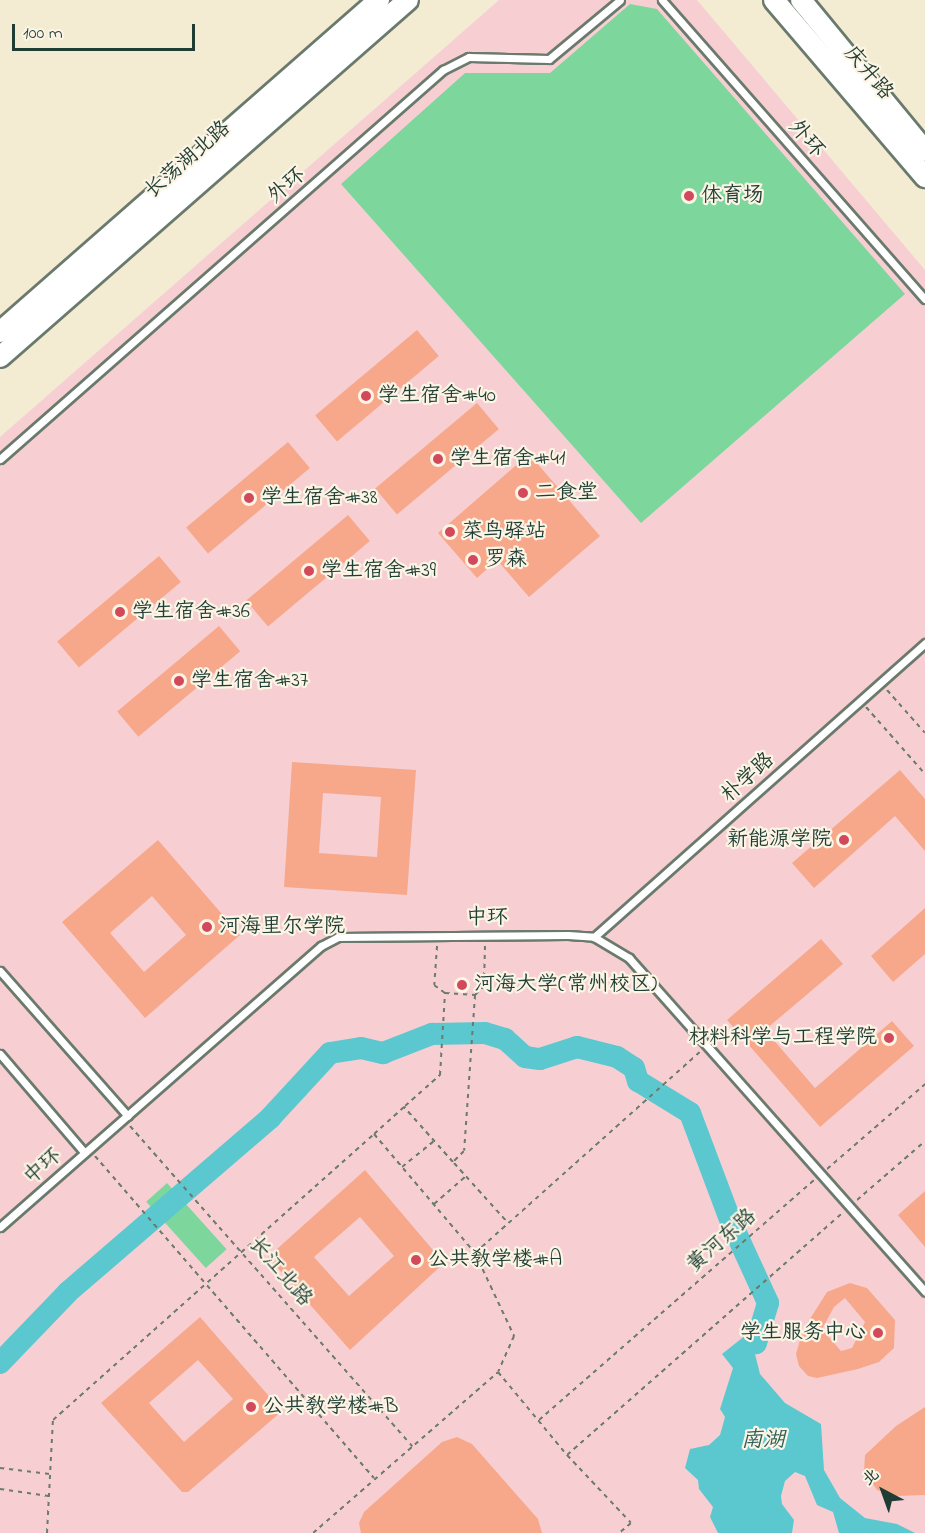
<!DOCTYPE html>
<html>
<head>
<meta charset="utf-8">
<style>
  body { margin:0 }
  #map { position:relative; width:925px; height:1533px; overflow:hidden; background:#f4ebd3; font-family:"Indie Flower","LXGW WenKai TC",sans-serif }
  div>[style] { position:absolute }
  .built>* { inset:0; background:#f7cfd3 }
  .green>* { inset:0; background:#7dd79c; transform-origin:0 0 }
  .water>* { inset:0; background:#5bc8d0 }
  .river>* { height:22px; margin:-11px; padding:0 11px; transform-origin:11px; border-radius:11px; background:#5bc8d0 }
  .building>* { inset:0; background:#f7a88b; transform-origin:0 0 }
  .path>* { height:2px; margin-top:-1px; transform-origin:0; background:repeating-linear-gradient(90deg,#6a7a6c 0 4.5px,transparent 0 9px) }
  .roads { filter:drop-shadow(2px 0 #6a7a6c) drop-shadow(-2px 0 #6a7a6c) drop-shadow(0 2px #6a7a6c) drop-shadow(0 -2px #6a7a6c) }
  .lane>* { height:7px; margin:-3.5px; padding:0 3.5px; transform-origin:3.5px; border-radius:3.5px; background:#fff }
  .secondary>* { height:20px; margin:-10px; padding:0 10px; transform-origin:10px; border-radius:10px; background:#fff }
  .dots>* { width:16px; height:16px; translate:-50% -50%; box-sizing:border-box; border:3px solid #fcf5e5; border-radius:50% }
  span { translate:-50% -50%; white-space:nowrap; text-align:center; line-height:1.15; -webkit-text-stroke:4.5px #fcf5e5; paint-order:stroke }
  .street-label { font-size:21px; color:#1f3d34 }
  .poi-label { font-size:21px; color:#1f3d34 }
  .left { translate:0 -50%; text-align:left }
  .right { translate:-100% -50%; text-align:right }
  .water-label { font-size:22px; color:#2e605b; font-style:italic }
  .north { position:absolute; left:853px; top:1461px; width:60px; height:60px; -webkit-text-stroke:4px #fcf5e5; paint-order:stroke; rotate:319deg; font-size:16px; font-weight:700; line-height:24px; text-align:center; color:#1f3d34 }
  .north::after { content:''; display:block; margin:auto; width:21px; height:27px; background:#1f3d34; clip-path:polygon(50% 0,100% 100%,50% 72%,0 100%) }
  .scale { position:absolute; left:12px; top:24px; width:183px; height:27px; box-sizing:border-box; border:3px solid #1f3d34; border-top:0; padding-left:8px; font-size:18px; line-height:21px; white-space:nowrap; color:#1f3d34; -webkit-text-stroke:4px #fcf5e5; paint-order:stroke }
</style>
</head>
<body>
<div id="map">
  <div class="built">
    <div style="clip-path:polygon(499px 0,697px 0,925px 270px,925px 1533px,0 1533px,0 437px)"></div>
  </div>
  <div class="green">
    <div style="clip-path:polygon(630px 4px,657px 9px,905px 294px,641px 523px,341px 184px,465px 73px,550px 73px)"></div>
    <div style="left:167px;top:1183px;width:89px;height:28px;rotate:48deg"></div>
  </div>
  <div class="water">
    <div style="clip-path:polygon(756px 1327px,766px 1334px,755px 1354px,760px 1374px,785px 1403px,821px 1424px,824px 1470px,840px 1498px,865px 1518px,897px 1524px,915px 1533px,839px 1533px,833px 1512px,817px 1505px,805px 1476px,795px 1472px,785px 1481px,781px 1496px,782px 1504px,794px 1520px,792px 1533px,718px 1533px,710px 1517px,713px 1507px,699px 1489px,698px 1480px,685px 1468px,690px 1449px,709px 1445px,720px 1435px,725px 1417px,720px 1409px,733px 1368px,722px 1354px)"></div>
  </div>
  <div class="river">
    <div style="left:0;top:1363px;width:98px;rotate:-46.2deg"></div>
    <div style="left:68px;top:1292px;width:267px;rotate:-40.7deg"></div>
    <div style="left:270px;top:1118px;width:88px;rotate:-47.3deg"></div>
    <div style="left:330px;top:1053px;width:31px;rotate:-9deg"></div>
    <div style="left:361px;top:1048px;width:23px;rotate:13deg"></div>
    <div style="left:383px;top:1053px;width:53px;rotate:-21.2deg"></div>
    <div style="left:432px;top:1034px;width:53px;rotate:-1.1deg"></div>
    <div style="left:485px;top:1033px;width:21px;rotate:17deg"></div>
    <div style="left:505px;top:1039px;width:27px;rotate:42deg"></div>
    <div style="left:525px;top:1057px;width:15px;rotate:8deg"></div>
    <div style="left:540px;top:1059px;width:39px;rotate:-18deg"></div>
    <div style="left:577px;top:1047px;width:41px;rotate:14deg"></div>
    <div style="left:617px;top:1057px;width:20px;rotate:33deg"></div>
    <div style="left:634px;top:1068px;width:14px;rotate:73deg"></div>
    <div style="left:638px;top:1081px;width:61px;rotate:31.6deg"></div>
    <div style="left:690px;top:1113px;width:116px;rotate:69.4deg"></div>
    <div style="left:731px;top:1222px;width:89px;rotate:65.4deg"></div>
    <div style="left:768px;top:1303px;width:42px;rotate:106.7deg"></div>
  </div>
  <div class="building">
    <div style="left:417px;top:330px;width:34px;height:133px;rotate:50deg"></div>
    <div style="left:477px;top:403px;width:34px;height:133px;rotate:50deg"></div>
    <div style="left:288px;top:442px;width:34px;height:133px;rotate:50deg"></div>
    <div style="clip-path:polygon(529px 454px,600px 536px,529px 597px,497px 560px,477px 578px,438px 533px)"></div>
    <div style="left:348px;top:515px;width:34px;height:133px;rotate:50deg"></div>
    <div style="left:159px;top:556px;width:34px;height:133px;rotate:50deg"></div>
    <div style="left:219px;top:626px;width:33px;height:133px;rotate:50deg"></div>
    <div style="clip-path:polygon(evenodd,292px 762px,416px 770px,407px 895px,284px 887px,292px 762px,323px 793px,381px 797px,377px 857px,319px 853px,323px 793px)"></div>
    <div style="clip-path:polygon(900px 770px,925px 799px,925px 851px,895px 816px,814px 888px,792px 863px)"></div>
    <div style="clip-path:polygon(evenodd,158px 840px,240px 935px,145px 1018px,62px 922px,158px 840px,152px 896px,186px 935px,144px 972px,110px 933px,152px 896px)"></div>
    <div style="clip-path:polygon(925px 908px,925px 954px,893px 982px,871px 956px)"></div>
    <div style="clip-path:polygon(821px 939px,843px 964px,765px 1030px,815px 1088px,892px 1021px,914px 1046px,820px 1127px,727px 1020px)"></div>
    <div style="clip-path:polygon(evenodd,365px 1170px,444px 1263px,350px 1350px,268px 1257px,365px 1170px,360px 1217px,394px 1256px,349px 1296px,314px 1257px,360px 1217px)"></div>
    <div style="clip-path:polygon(925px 1191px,925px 1247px,898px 1215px)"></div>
    <div style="clip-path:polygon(evenodd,850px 1283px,867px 1288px,895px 1320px,894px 1348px,879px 1362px,858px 1369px,817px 1378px,808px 1376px,799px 1366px,796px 1354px,803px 1330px,827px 1292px,850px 1283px,845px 1298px,865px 1322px,852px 1348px,841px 1351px,822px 1329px,834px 1307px,845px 1298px)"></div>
    <div style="clip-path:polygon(evenodd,200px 1317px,282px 1411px,188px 1492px,182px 1492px,101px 1403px,200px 1317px,198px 1360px,233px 1399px,184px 1442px,149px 1403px,198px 1360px)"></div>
    <div style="clip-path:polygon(925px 1407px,925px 1495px,896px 1496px,877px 1490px,864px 1471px,865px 1455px,896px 1426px)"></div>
    <div style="clip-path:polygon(457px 1437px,472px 1444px,538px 1519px,542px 1533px,361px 1533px,359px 1523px,364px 1512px,442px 1442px)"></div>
  </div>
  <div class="path">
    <div style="left:887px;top:690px;width:57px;rotate:48.5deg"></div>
    <div style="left:866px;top:707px;width:89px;rotate:48.6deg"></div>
    <div style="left:437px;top:946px;width:39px;rotate:94deg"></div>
    <div style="left:434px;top:985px;width:14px;rotate:36deg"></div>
    <div style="left:445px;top:993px;width:30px;rotate:4deg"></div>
    <div style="left:475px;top:995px;width:13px;rotate:-45deg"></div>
    <div style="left:484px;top:986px;width:41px;rotate:-88.6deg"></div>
    <div style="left:475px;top:995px;width:156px;rotate:94deg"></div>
    <div style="left:464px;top:1151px;width:16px;rotate:135deg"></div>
    <div style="left:453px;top:1162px;width:74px;rotate:-131.7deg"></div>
    <div style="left:404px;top:1107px;width:40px;rotate:138deg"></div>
    <div style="left:374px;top:1134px;width:156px;rotate:49.7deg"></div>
    <div style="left:475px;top:1253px;width:303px;rotate:-41.8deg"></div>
    <div style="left:405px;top:1106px;width:47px;rotate:-41.5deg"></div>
    <div style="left:440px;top:1075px;width:82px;rotate:-86.5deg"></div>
    <div style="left:130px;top:1126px;width:427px;rotate:48.6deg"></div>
    <div style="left:95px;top:1156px;width:426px;rotate:49.1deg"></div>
    <div style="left:454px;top:1163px;width:81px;rotate:48deg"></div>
    <div style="left:402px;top:1167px;width:41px;rotate:-39.1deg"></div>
    <div style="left:827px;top:1169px;width:130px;rotate:-40.9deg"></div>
    <div style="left:857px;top:1200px;width:90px;rotate:-40.9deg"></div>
    <div style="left:434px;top:1204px;width:43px;rotate:-41.2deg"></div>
    <div style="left:475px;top:1253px;width:92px;rotate:64.8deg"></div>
    <div style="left:514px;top:1336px;width:39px;rotate:114deg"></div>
    <div style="left:539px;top:1420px;width:365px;rotate:-41.1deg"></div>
    <div style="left:567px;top:1455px;width:368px;rotate:-41.3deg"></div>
    <div style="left:0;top:1468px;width:50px;rotate:6.8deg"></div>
    <div style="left:0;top:1489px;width:49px;rotate:8.3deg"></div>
    <div style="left:47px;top:1533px;width:113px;rotate:-87deg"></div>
    <div style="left:53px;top:1420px;width:430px;rotate:-41.7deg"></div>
    <div style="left:313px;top:1533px;width:245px;rotate:-41deg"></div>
    <div style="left:498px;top:1372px;width:108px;rotate:50.3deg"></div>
    <div style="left:567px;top:1455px;width:93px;rotate:46.7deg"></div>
    <div style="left:631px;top:1523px;width:16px;rotate:140deg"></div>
  </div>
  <div class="roads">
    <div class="lane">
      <div style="left:662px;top:0;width:398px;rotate:48.7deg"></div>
      <div style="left:0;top:459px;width:590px;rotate:-41.29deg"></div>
      <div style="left:443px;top:70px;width:29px;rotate:-27deg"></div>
      <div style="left:469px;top:57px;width:80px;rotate:1.4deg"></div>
      <div style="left:549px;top:59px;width:92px;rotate:-39.7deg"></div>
      <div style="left:594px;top:937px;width:443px;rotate:-41.6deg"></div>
      <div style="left:0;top:971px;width:193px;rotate:48.6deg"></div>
      <div style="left:0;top:1054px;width:130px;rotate:49.4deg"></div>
      <div style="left:0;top:1227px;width:427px;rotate:-41.2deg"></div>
      <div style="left:321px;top:946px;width:19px;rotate:-28deg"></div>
      <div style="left:338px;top:937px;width:230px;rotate:-0.5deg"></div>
      <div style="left:568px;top:935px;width:26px;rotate:4deg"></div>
      <div style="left:594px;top:937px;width:41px;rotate:31deg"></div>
      <div style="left:629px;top:958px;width:446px;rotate:48.4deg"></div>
    </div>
    <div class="secondary">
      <div style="left:774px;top:0;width:233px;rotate:49.5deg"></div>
      <div style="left:801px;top:0;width:195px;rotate:50.6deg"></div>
      <div style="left:0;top:332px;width:504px;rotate:-41.22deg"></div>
      <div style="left:0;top:357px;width:542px;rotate:-41.19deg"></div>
    </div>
  </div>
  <div class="dots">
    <div style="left:689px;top:196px;background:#d1495b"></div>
    <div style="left:366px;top:396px;background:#d1495b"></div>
    <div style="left:438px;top:459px;background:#d1495b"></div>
    <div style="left:523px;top:493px;background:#d1495b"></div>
    <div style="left:249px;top:498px;background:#d1495b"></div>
    <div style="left:450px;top:532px;background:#d1495b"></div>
    <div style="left:473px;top:560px;background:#d1495b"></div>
    <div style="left:309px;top:571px;background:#d1495b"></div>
    <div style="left:120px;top:612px;background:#d1495b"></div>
    <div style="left:179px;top:681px;background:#d1495b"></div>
    <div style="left:844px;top:840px;background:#d1495b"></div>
    <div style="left:207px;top:927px;background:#d1495b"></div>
    <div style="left:462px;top:985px;background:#d1495b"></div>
    <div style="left:889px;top:1038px;background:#d1495b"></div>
    <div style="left:416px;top:1260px;background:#d1495b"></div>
    <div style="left:878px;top:1333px;background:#d1495b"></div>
    <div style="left:251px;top:1407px;background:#d1495b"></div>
  </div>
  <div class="street-label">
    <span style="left:868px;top:73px;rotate:50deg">庆升路</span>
    <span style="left:806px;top:139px;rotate:49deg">外环</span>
    <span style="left:188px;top:160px;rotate:-41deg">长荡湖北路</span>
    <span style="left:287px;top:186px;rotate:-41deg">外环</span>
    <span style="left:748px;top:778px;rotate:-42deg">朴学路</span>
    <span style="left:487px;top:918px">中环</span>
    <span style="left:43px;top:1167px;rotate:-41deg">中环</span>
    <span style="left:722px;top:1241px;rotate:-41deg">黄河东路</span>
    <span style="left:280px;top:1272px;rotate:49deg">长江北路</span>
  </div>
  <div class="poi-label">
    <span class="left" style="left:701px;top:196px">体育场</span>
    <span class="left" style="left:378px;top:396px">学生宿舍#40</span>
    <span class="left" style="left:450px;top:459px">学生宿舍#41</span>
    <span class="left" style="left:535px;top:493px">二食堂</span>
    <span class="left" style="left:261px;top:498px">学生宿舍#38</span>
    <span class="left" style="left:462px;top:532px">菜鸟驿站</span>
    <span class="left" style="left:485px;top:560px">罗森</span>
    <span class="left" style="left:321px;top:571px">学生宿舍#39</span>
    <span class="left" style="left:132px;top:612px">学生宿舍#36</span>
    <span class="left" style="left:191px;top:681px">学生宿舍#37</span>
    <span class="right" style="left:832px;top:840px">新能源学院</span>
    <span class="left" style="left:219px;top:927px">河海里尔学院</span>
    <span class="left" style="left:474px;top:985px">河海大学(常州校区)</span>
    <span class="right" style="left:877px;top:1038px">材料科学与工程学院</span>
    <span class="left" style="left:428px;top:1260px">公共教学楼#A</span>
    <span class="right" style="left:866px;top:1333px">学生服务中心</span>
    <span class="left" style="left:263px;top:1407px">公共教学楼#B</span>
  </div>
  <div class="water-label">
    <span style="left:763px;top:1442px">南湖</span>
  </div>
  <div class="north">北</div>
  <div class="scale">100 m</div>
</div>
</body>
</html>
